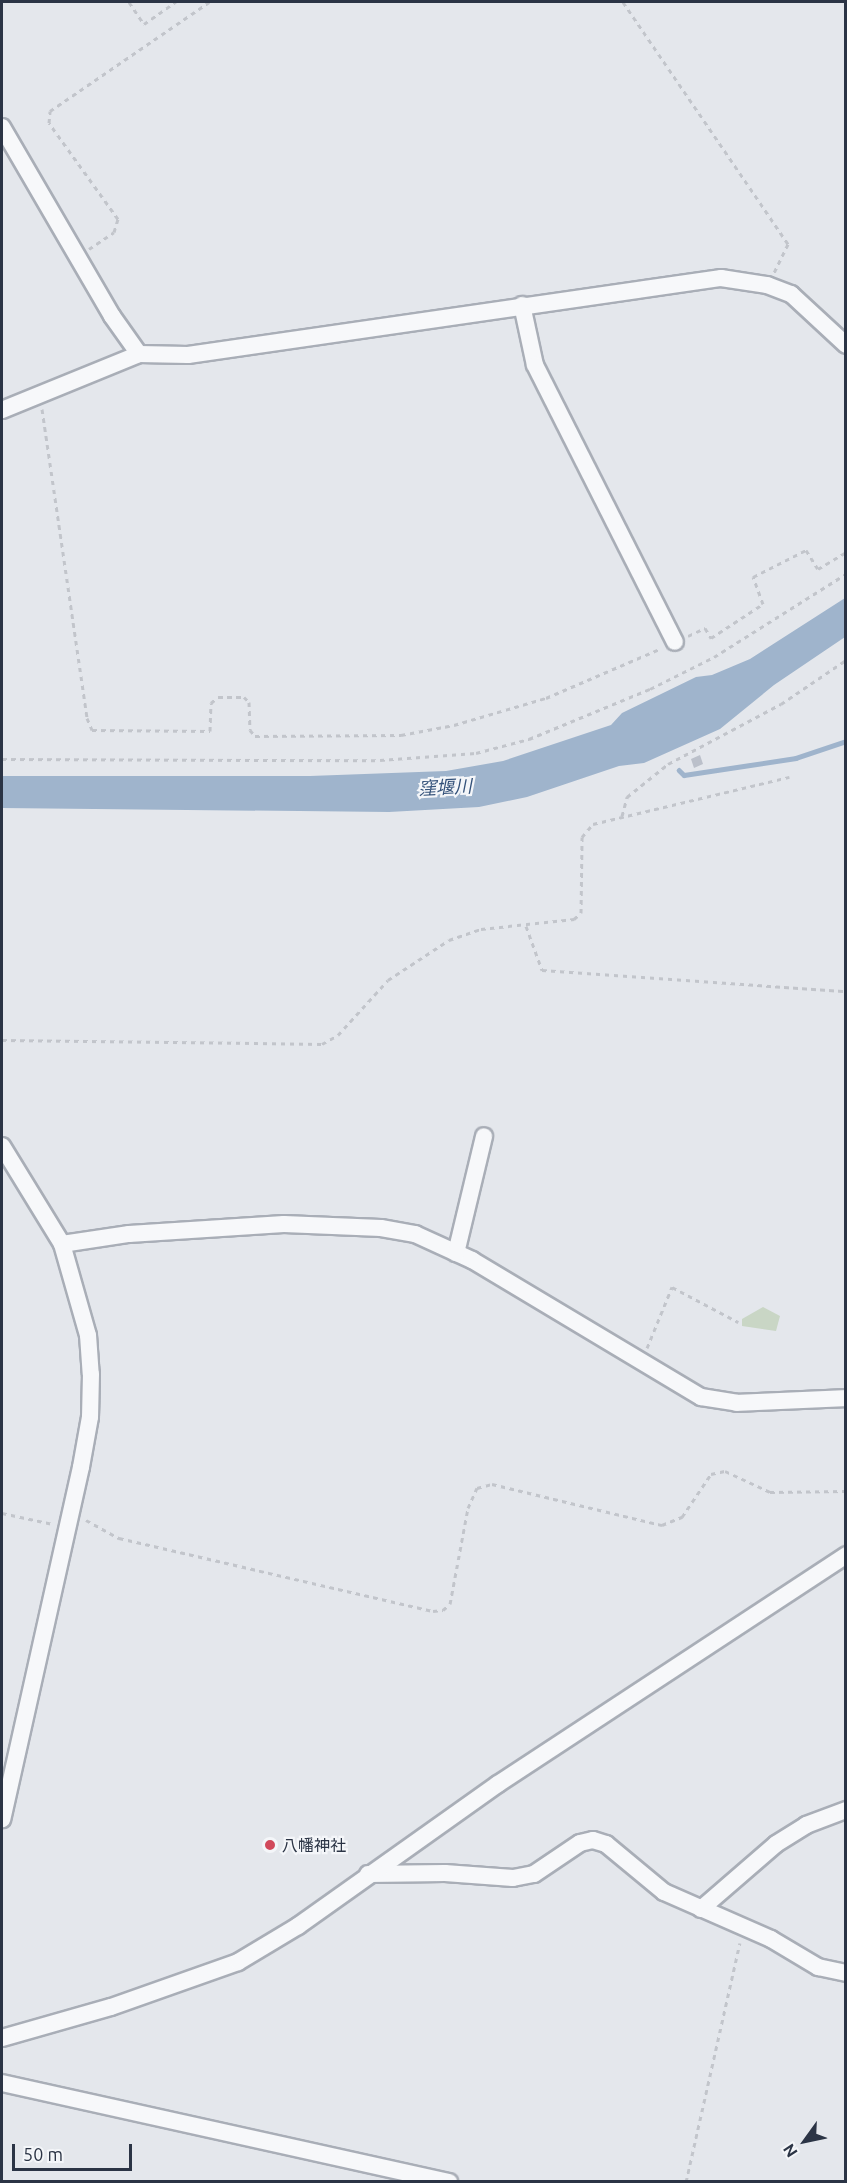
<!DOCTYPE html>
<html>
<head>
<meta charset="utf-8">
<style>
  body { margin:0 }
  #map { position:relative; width:847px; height:2183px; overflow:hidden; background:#e4e7ec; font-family:Ubuntu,"Noto Sans JP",sans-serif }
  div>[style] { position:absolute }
  .green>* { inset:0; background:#c9d6c5 }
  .water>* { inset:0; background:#9fb4cc }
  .stream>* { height:4.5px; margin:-2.25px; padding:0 2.25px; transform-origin:2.25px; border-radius:2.25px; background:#9fb4cc }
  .building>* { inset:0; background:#bbc0ca }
  .path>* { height:3px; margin-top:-1.5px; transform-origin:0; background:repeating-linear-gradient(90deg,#c2c5cb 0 4.5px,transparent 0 9px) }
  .roads { filter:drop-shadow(2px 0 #a9aeb7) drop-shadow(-2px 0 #a9aeb7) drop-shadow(0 2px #a9aeb7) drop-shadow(0 -2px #a9aeb7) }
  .minor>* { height:16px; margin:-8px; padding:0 8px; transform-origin:8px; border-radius:8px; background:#f7f8fa }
  .dots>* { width:16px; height:16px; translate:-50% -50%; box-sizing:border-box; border:3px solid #f4f6f9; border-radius:50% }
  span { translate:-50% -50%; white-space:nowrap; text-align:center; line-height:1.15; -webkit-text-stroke:4.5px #f4f6f9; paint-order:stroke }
  .poi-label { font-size:16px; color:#2b3445 }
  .left { translate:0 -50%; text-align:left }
  .water-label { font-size:18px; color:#34527a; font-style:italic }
  .frame { position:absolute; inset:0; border:3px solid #2b3445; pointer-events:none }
  .north { position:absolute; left:775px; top:2111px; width:60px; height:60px; -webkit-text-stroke:4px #f4f6f9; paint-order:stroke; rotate:237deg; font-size:16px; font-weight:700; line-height:24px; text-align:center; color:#2b3445 }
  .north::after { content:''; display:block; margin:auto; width:21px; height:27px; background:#2b3445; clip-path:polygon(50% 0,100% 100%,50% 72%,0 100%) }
  .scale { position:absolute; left:12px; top:2144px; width:120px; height:27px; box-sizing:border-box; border:3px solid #2b3445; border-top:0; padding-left:8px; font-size:18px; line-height:21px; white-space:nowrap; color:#2b3445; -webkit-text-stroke:4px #f4f6f9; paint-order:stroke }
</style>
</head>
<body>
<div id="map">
  <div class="green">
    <div style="clip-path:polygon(763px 1307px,780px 1316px,776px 1331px,742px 1326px,742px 1319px)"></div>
  </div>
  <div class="water">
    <div style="clip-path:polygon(845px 598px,845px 637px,774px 685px,720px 729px,644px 763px,619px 766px,527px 797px,479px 807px,389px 812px,2px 808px,2px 776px,310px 776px,446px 771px,503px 761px,611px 725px,622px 713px,696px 677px,712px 675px,750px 659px)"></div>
  </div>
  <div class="stream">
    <div style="left:679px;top:770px;width:7px;rotate:45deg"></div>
    <div style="left:684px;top:775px;width:113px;rotate:-8.6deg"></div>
    <div style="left:796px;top:758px;width:53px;rotate:-18.8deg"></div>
  </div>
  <div class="building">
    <div style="clip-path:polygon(700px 755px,703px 764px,694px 768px,691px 759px)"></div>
  </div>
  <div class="path">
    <div style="left:129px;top:2px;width:27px;rotate:56deg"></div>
    <div style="left:144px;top:24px;width:39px;rotate:-35deg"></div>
    <div style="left:623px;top:2px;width:293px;rotate:55.7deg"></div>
    <div style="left:788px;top:244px;width:32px;rotate:116deg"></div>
    <div style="left:89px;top:249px;width:30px;rotate:-34deg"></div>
    <div style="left:114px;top:232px;width:14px;rotate:-73deg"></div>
    <div style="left:118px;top:219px;width:118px;rotate:-125.7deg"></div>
    <div style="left:49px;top:123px;width:12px;rotate:-85deg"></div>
    <div style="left:50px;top:111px;width:193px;rotate:-34.4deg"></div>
    <div style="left:42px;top:409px;width:312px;rotate:81.7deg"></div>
    <div style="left:87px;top:718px;width:13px;rotate:67deg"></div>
    <div style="left:92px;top:730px;width:118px;rotate:0.5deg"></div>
    <div style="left:210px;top:731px;width:28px;rotate:-88deg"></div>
    <div style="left:211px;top:703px;width:9px;rotate:-41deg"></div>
    <div style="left:218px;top:697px;width:26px"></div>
    <div style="left:244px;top:697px;width:7px;rotate:45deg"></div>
    <div style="left:249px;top:702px;width:28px;rotate:88deg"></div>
    <div style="left:250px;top:730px;width:8px;rotate:50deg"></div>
    <div style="left:255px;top:736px;width:146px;rotate:-0.4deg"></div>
    <div style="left:401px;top:735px;width:54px;rotate:-10.7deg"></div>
    <div style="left:454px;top:725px;width:96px;rotate:-16.4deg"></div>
    <div style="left:546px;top:698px;width:124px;rotate:-23.3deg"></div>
    <div style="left:688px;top:636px;width:19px;rotate:-25deg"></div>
    <div style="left:705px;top:628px;width:12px;rotate:59deg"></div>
    <div style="left:711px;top:638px;width:62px;rotate:-33.2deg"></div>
    <div style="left:763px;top:604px;width:29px;rotate:-110deg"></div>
    <div style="left:753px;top:577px;width:59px;rotate:-27deg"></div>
    <div style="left:806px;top:550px;width:22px;rotate:58deg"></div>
    <div style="left:818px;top:569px;width:33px;rotate:-31deg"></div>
    <div style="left:2px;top:759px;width:378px;rotate:0.2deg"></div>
    <div style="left:380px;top:760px;width:96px;rotate:-4.2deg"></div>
    <div style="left:476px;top:753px;width:55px;rotate:-14.8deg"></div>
    <div style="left:529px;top:739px;width:131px;rotate:-22.5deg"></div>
    <div style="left:650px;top:689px;width:72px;rotate:-26.6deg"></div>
    <div style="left:714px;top:657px;width:156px;rotate:-32.2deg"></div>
    <div style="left:622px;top:816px;width:20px;rotate:-75deg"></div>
    <div style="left:627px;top:797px;width:53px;rotate:-38.8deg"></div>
    <div style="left:668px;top:764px;width:128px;rotate:-28deg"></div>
    <div style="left:781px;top:704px;width:78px;rotate:-34.1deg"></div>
    <div style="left:526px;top:926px;width:47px;rotate:70deg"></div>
    <div style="left:542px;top:970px;width:305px;rotate:4deg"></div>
    <div style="left:2px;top:1040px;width:320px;rotate:0.7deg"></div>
    <div style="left:322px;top:1044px;width:18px;rotate:-29deg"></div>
    <div style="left:338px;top:1035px;width:74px;rotate:-47.7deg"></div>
    <div style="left:388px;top:980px;width:73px;rotate:-33.3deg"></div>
    <div style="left:449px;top:940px;width:34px;rotate:-19deg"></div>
    <div style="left:481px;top:929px;width:94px;rotate:-6.1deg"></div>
    <div style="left:574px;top:919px;width:9px;rotate:-41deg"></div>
    <div style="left:581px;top:913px;width:76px;rotate:-89.2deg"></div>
    <div style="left:582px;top:837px;width:17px;rotate:-50deg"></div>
    <div style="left:593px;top:824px;width:202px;rotate:-13.5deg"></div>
    <div style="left:647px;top:1348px;width:66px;rotate:-67.7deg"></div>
    <div style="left:672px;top:1287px;width:75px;rotate:27.9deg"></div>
    <div style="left:2px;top:1513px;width:52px;rotate:12.2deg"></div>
    <div style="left:86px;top:1520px;width:38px;rotate:29deg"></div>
    <div style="left:119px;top:1538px;width:322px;rotate:13.1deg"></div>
    <div style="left:433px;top:1611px;width:10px;rotate:-6deg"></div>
    <div style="left:443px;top:1610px;width:9px;rotate:-41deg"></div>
    <div style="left:450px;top:1604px;width:98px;rotate:-79.4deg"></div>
    <div style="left:468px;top:1508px;width:22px;rotate:-66deg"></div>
    <div style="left:477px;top:1488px;width:16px;rotate:-15deg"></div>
    <div style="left:492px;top:1484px;width:175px;rotate:13.6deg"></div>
    <div style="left:662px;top:1525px;width:22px;rotate:-22deg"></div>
    <div style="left:682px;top:1517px;width:52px;rotate:-56deg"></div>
    <div style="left:711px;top:1474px;width:14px;rotate:-12deg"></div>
    <div style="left:725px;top:1471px;width:50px;rotate:25deg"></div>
    <div style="left:770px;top:1492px;width:76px;rotate:-0.8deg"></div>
    <div style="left:686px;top:2182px;width:245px;rotate:-77.3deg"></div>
  </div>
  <div class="roads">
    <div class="minor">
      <div style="left:2px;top:127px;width:219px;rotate:59.8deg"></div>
      <div style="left:112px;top:316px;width:47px;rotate:54.6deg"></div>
      <div style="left:522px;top:305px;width:61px;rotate:77.8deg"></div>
      <div style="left:535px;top:365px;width:310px;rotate:63.2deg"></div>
      <div style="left:2px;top:410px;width:148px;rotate:-22.2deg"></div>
      <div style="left:139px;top:354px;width:49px;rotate:1.2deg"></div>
      <div style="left:188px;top:355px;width:539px;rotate:-8.22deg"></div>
      <div style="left:721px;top:278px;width:47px;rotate:8.7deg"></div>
      <div style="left:767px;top:285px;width:26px;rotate:21deg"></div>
      <div style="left:791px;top:294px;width:75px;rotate:42.8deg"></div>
      <div style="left:2px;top:1146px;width:115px;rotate:58.5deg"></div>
      <div style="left:62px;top:1244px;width:95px;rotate:74.1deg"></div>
      <div style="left:88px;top:1335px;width:39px;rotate:86deg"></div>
      <div style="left:91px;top:1374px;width:43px;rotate:91.3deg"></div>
      <div style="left:90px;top:1417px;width:51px;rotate:100.2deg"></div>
      <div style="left:81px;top:1467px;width:361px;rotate:102.6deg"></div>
      <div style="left:62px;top:1244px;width:68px;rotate:-8.5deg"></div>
      <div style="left:129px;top:1234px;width:155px;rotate:-3.7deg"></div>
      <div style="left:284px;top:1224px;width:97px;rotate:2.4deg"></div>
      <div style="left:381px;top:1228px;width:35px;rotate:10deg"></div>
      <div style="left:415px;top:1234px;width:63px;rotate:24.5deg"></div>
      <div style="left:472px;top:1260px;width:267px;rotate:30.9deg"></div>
      <div style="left:701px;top:1397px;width:36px;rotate:9deg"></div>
      <div style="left:737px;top:1403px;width:109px;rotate:-2.6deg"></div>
      <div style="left:456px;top:1253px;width:120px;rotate:-76.5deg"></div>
      <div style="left:368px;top:1874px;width:77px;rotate:-0.7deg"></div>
      <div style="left:445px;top:1873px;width:68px;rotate:4.2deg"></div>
      <div style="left:513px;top:1878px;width:21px;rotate:-11deg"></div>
      <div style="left:534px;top:1874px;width:55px;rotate:-34deg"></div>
      <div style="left:580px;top:1843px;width:13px;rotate:-13deg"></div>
      <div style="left:593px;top:1840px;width:14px;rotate:17deg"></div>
      <div style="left:606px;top:1844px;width:75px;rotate:39.6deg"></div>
      <div style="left:664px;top:1892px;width:117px;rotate:23.7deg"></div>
      <div style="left:771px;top:1939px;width:55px;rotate:30.8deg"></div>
      <div style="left:818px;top:1967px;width:29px;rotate:12deg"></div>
      <div style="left:701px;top:1909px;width:99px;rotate:-40.9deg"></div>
      <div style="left:776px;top:1844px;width:36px;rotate:-32deg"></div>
      <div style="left:806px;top:1825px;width:43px;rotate:-20.6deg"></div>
      <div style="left:2px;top:2038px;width:113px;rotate:-15.9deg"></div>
      <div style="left:111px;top:2007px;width:135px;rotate:-19.5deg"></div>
      <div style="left:238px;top:1962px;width:70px;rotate:-31deg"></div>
      <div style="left:298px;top:1926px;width:245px;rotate:-35.4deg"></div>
      <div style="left:498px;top:1784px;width:417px;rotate:-33.3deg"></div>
      <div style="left:2px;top:2083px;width:458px;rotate:12.5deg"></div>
    </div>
  </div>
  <div class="dots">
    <div style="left:270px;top:1845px;background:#d1495b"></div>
  </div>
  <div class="poi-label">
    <span class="left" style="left:282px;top:1845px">八幡神社</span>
  </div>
  <div class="water-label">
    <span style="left:445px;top:787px;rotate:-3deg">窪堰川</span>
  </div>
  <div class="frame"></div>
  <div class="north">N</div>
  <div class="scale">50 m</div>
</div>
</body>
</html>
